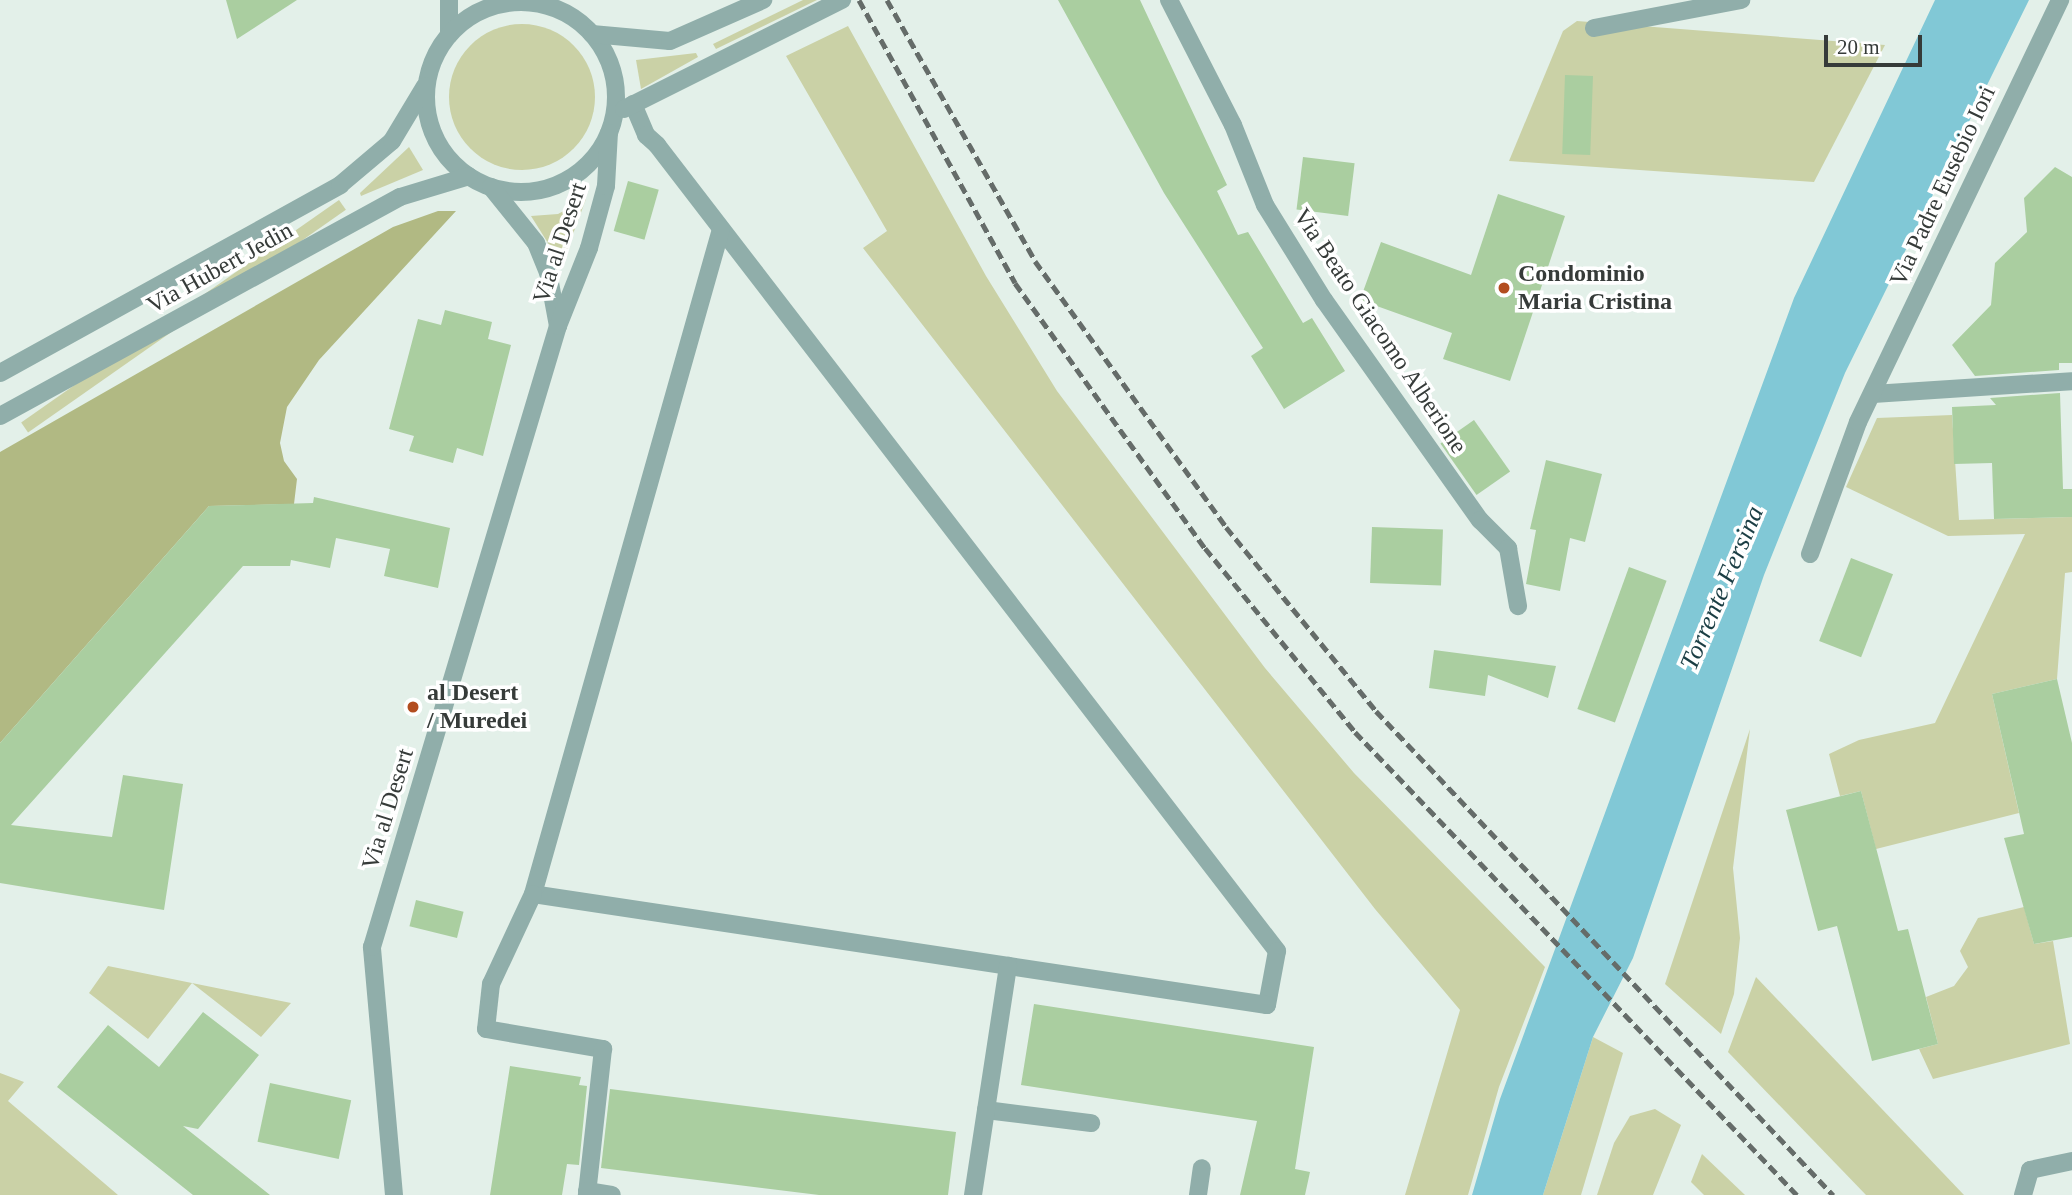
<!DOCTYPE html>
<html>
<head>
<meta charset="utf-8">
<style>
  body { margin:0 }
  #map { position:relative; width:2072px; height:1195px; overflow:hidden; background:#e3f0e9; font-family:Georgia,serif }
  div>[style] { position:absolute }
  .green>* { inset:0; background:#cad1a6; transform-origin:0 0 }
  .round { border-radius:50% }
  .forest>* { inset:0; background:#b1b983 }
  .water>* { inset:0; background:#81c8d6 }
  .building>* { inset:0; background:#aacea0; transform-origin:0 0 }
  .minor>* { height:18px; margin:-9px; padding:0 9px; transform-origin:9px; border-radius:9px; background:#90aeaa }
  .minor>.ring { margin:-9px; padding:0; box-sizing:content-box; background:none; border:18px solid #90aeaa; border-radius:50% }
  .rail>* { height:5px; margin-top:-2.5px; transform-origin:0; background:repeating-linear-gradient(90deg,#656c69 0 10px,transparent 0 15px) }
  .dots>* { width:19px; height:19px; translate:-50% -50%; box-sizing:border-box; border:4px solid #fff; border-radius:50% }
  span { translate:-50% -50%; white-space:nowrap; text-align:center; line-height:1.15; -webkit-text-stroke:7px #fff; paint-order:stroke }
  .street-label { font-size:24px; color:#363b39 }
  .poi-label { font-size:24px; color:#363b39; font-weight:700 }
  .left { translate:0 -50%; text-align:left }
  .water-label { font-size:26px; color:#1b3e44; font-style:italic }
  .scale { position:absolute; left:1824px; top:35px; width:98px; height:32px; box-sizing:border-box; border:4px solid #363b39; border-top:0; padding-left:9px; font-size:21px; line-height:24px; white-space:nowrap; color:#363b39; -webkit-text-stroke:5px #fff; paint-order:stroke }
</style>
</head>
<body>
<div id="map">
  <div class="green">
    <div style="clip-path:polygon(803px 0,817px 0,716px 49px,713px 44px)"></div>
    <div style="clip-path:polygon(1577px 21px,1885px 45px,1814px 182px,1509px 161px,1563px 31px)"></div>
    <div class="round" style="left:449px;top:24px;width:146px;height:146px"></div>
    <div style="clip-path:polygon(848px 26px,986px 276px,1057px 391px,1265px 668px,1354px 773px,1545px 967px,1499px 1087px,1468px 1195px,1405px 1195px,1460px 1010px,1375px 909px,863px 248px,887px 231px,786px 56px)"></div>
    <div style="clip-path:polygon(696px 53px,698px 57px,641px 89px,636px 60px)"></div>
    <div style="clip-path:polygon(409px 147px,423px 170px,361px 196px,360px 193px)"></div>
    <div style="clip-path:polygon(586px 199px,570px 242px,563px 267px,531px 216px,558px 214px)"></div>
    <div style="left:339px;top:200px;width:12px;height:388px;rotate:55deg"></div>
    <div style="clip-path:polygon(1952px 415px,1959px 520px,2072px 517px,2072px 572px,2065px 573px,2057px 679px,1992px 694px,2019px 813px,1876px 849px,1861px 791px,1840px 796px,1829px 754px,1859px 740px,1935px 723px,2025px 534px,1948px 536px,1846px 487px,1877px 418px)"></div>
    <div style="clip-path:polygon(1750px 729px,1733px 868px,1740px 938px,1734px 994px,1721px 1034px,1665px 984px)"></div>
    <div style="clip-path:polygon(2024px 907px,2034px 944px,2053px 941px,2070px 1044px,1933px 1079px,1919px 1049px,1938px 1044px,1926px 997px,1954px 986px,1968px 967px,1960px 951px,1978px 918px)"></div>
    <div style="clip-path:polygon(108px 966px,291px 1003px,261px 1037px,192px 983px,148px 1039px,89px 993px)"></div>
    <div style="clip-path:polygon(1756px 977px,1964px 1195px,1866px 1195px,1728px 1052px)"></div>
    <div style="clip-path:polygon(1593px 1037px,1623px 1053px,1581px 1195px,1543px 1195px)"></div>
    <div style="clip-path:polygon(0 1073px,24px 1082px,8px 1101px,118px 1195px,0 1195px)"></div>
    <div style="clip-path:polygon(1655px 1109px,1681px 1125px,1653px 1195px,1597px 1195px,1614px 1143px,1630px 1116px)"></div>
    <div style="clip-path:polygon(1702px 1154px,1745px 1195px,1704px 1195px,1691px 1182px)"></div>
  </div>
  <div class="forest">
    <div style="clip-path:polygon(438px 211px,456px 211px,319px 360px,287px 407px,280px 443px,284px 461px,297px 479px,294px 504px,209px 506px,0 743px,0 452px,393px 227px)"></div>
  </div>
  <div class="water">
    <div style="clip-path:polygon(1935px 0,2029px 0,1845px 373px,1764px 575px,1633px 958px,1593px 1037px,1543px 1195px,1472px 1195px,1500px 1099px,1794px 298px)"></div>
  </div>
  <div class="building">
    <div style="clip-path:polygon(226px 0,297px 0,237px 39px)"></div>
    <div style="clip-path:polygon(1058px 0,1140px 0,1227px 185px,1217px 191px,1238px 235px,1248px 232px,1303px 323px,1312px 318px,1345px 371px,1284px 409px,1251px 356px,1263px 348px,1164px 193px)"></div>
    <div style="left:1565px;top:75px;width:28px;height:79px;rotate:2deg"></div>
    <div style="left:1303px;top:157px;width:52px;height:53px;rotate:7deg"></div>
    <div style="clip-path:polygon(2055px 167px,2072px 177px,2072px 363px,2059px 363px,2059px 370px,1975px 376px,1952px 345px,1991px 305px,1995px 263px,2027px 232px,2024px 198px)"></div>
    <div style="left:628px;top:181px;width:32px;height:52px;rotate:16deg"></div>
    <div style="clip-path:polygon(1498px 194px,1565px 216px,1510px 381px,1443px 359px,1452px 333px,1360px 300px,1381px 242px,1471px 275px)"></div>
    <div style="clip-path:polygon(445px 310px,492px 322px,488px 339px,511px 345px,483px 456px,457px 448px,453px 463px,409px 451px,414px 436px,389px 429px,418px 319px,441px 325px)"></div>
    <div style="clip-path:polygon(2060px 393px,2063px 489px,2072px 489px,2072px 517px,1994px 519px,1992px 463px,1954px 464px,1952px 407px,1996px 405px,1990px 398px)"></div>
    <div style="left:1474px;top:420px;width:63px;height:41px;rotate:55deg"></div>
    <div style="clip-path:polygon(1546px 460px,1602px 474px,1585px 542px,1570px 538px,1560px 591px,1526px 584px,1536px 530px,1530px 529px)"></div>
    <div style="clip-path:polygon(314px 497px,450px 528px,438px 588px,384px 576px,390px 549px,336px 538px,330px 568px,291px 560px,290px 566px,243px 566px,11px 825px,112px 837px,123px 775px,183px 784px,164px 910px,0 883px,0 743px,209px 506px,313px 503px)"></div>
    <div style="left:1372px;top:527px;width:71px;height:56px;rotate:2deg"></div>
    <div style="left:1851px;top:558px;width:45px;height:89px;rotate:21deg"></div>
    <div style="left:1629px;top:567px;width:40px;height:151px;rotate:20deg"></div>
    <div style="clip-path:polygon(1434px 650px,1556px 666px,1548px 698px,1488px 675px,1485px 696px,1429px 688px)"></div>
    <div style="clip-path:polygon(2057px 679px,2072px 743px,2072px 937px,2034px 944px,2004px 838px,2024px 834px,1992px 694px)"></div>
    <div style="clip-path:polygon(1861px 791px,1898px 931px,1908px 929px,1938px 1044px,1872px 1061px,1837px 926px,1818px 931px,1786px 810px)"></div>
    <div style="left:416px;top:900px;width:49px;height:27px;rotate:14deg"></div>
    <div style="clip-path:polygon(1034px 1004px,1314px 1047px,1295px 1169px,1310px 1172px,1305px 1195px,1240px 1195px,1257px 1121px,1021px 1085px)"></div>
    <div style="clip-path:polygon(203px 1012px,259px 1055px,198px 1129px,183px 1126px,270px 1195px,193px 1195px,57px 1087px,108px 1025px,159px 1067px)"></div>
    <div style="clip-path:polygon(510px 1066px,581px 1077px,579px 1085px,587px 1086px,579px 1165px,567px 1164px,562px 1195px,490px 1195px)"></div>
    <div style="left:270px;top:1083px;width:83px;height:60px;rotate:12deg"></div>
    <div style="clip-path:polygon(610px 1089px,956px 1132px,948px 1195px,819px 1195px,601px 1168px)"></div>
  </div>
  <div class="minor">
    <div style="left:449px;top:0;width:35px;rotate:90deg"></div>
    <div style="left:1169px;top:0;width:140px;rotate:62.9deg"></div>
    <div style="left:1233px;top:125px;width:86px;rotate:68.2deg"></div>
    <div style="left:1265px;top:205px;width:112px;rotate:58.2deg"></div>
    <div style="left:1324px;top:300px;width:270px;rotate:54.7deg"></div>
    <div style="left:1480px;top:520px;width:40px;rotate:45deg"></div>
    <div style="left:1508px;top:548px;width:59px;rotate:80.2deg"></div>
    <div class="ring" style="left:426px;top:2px;width:172px;height:172px"></div>
    <div style="left:1594px;top:28px;width:150px;rotate:-10.8deg"></div>
    <div style="left:592px;top:34px;width:78px;rotate:5.1deg"></div>
    <div style="left:670px;top:41px;width:102px;rotate:-23.8deg"></div>
    <div style="left:633px;top:104px;width:34px;rotate:67deg"></div>
    <div style="left:646px;top:135px;width:15px;rotate:42deg"></div>
    <div style="left:657px;top:145px;width:1017px;rotate:52.43deg"></div>
    <div style="left:1277px;top:951px;width:55px;rotate:100.5deg"></div>
    <div style="left:1267px;top:1005px;width:742px;rotate:-171.4deg"></div>
    <div style="left:533px;top:894px;width:691px;rotate:-74.21deg"></div>
    <div style="left:624px;top:109px;width:244px;rotate:-26.6deg"></div>
    <div style="left:491px;top:187px;width:72px;rotate:51.2deg"></div>
    <div style="left:536px;top:243px;width:31px;rotate:68deg"></div>
    <div style="left:548px;top:272px;width:55px;rotate:79.5deg"></div>
    <div style="left:0;top:373px;width:389px;rotate:-28.9deg"></div>
    <div style="left:340px;top:185px;width:68px;rotate:-40.2deg"></div>
    <div style="left:392px;top:141px;width:64px;rotate:-59deg"></div>
    <div style="left:1873px;top:394px;width:199px;rotate:-3.7deg"></div>
    <div style="left:0;top:416px;width:456px;rotate:-28.7deg"></div>
    <div style="left:400px;top:197px;width:72px;rotate:-16.9deg"></div>
    <div style="left:1810px;top:554px;width:140px;rotate:-70deg"></div>
    <div style="left:1858px;top:422px;width:468px;rotate:-64.4deg"></div>
    <div style="left:533px;top:894px;width:99px;rotate:115deg"></div>
    <div style="left:491px;top:984px;width:45px;rotate:96.3deg"></div>
    <div style="left:486px;top:1029px;width:119px;rotate:9.7deg"></div>
    <div style="left:603px;top:1049px;width:147px;rotate:96.3deg"></div>
    <div style="left:986px;top:1110px;width:106px;rotate:7.1deg"></div>
    <div style="left:587px;top:1191px;width:25px;rotate:9deg"></div>
    <div style="left:394px;top:1195px;width:249px;rotate:-95.1deg"></div>
    <div style="left:372px;top:947px;width:648px;rotate:-73.33deg"></div>
    <div style="left:558px;top:326px;width:84px;rotate:-68.3deg"></div>
    <div style="left:589px;top:248px;width:64px;rotate:-74.7deg"></div>
    <div style="left:606px;top:186px;width:53px;rotate:-86.8deg"></div>
    <div style="left:973px;top:1195px;width:232px;rotate:-81.3deg"></div>
    <div style="left:1198px;top:1195px;width:27px;rotate:-82deg"></div>
    <div style="left:2023px;top:1195px;width:26px;rotate:-74deg"></div>
    <div style="left:2030px;top:1170px;width:43px;rotate:-12.1deg"></div>
  </div>
  <div class="rail">
    <div style="left:859px;top:0;width:323px;rotate:61.1deg"></div>
    <div style="left:1015px;top:283px;width:326px;rotate:54.4deg"></div>
    <div style="left:1205px;top:548px;width:237px;rotate:50.8deg"></div>
    <div style="left:1355px;top:732px;width:640px;rotate:46.33deg"></div>
    <div style="left:887px;top:0;width:300px;rotate:60.4deg"></div>
    <div style="left:1035px;top:261px;width:327px;rotate:54.3deg"></div>
    <div style="left:1226px;top:527px;width:237px;rotate:50.8deg"></div>
    <div style="left:1376px;top:711px;width:666px;rotate:46.64deg"></div>
  </div>
  <div class="dots">
    <div style="left:1504px;top:288px;background:#b24d1f"></div>
    <div style="left:413px;top:707px;background:#b24d1f"></div>
  </div>
  <div class="street-label">
    <span style="left:1943px;top:186px;rotate:-65deg">Via Padre Eusebio Iori</span>
    <span style="left:560px;top:243px;rotate:-72deg">Via al Desert</span>
    <span style="left:220px;top:268px;rotate:-29deg">Via Hubert Jedin</span>
    <span style="left:1380px;top:331px;rotate:56deg">Via Beato Giacomo Alberione</span>
    <span style="left:388px;top:809px;rotate:-73deg">Via al Desert</span>
  </div>
  <div class="poi-label">
    <span class="left" style="left:1518px;top:288px">Condominio<br>Maria Cristina</span>
    <span class="left" style="left:427px;top:707px">al Desert<br>/ Muredei</span>
  </div>
  <div class="water-label">
    <span style="left:1722px;top:588px;rotate:-67deg">Torrente Fersina</span>
  </div>
  <div class="scale">20 m</div>
</div>
</body>
</html>
